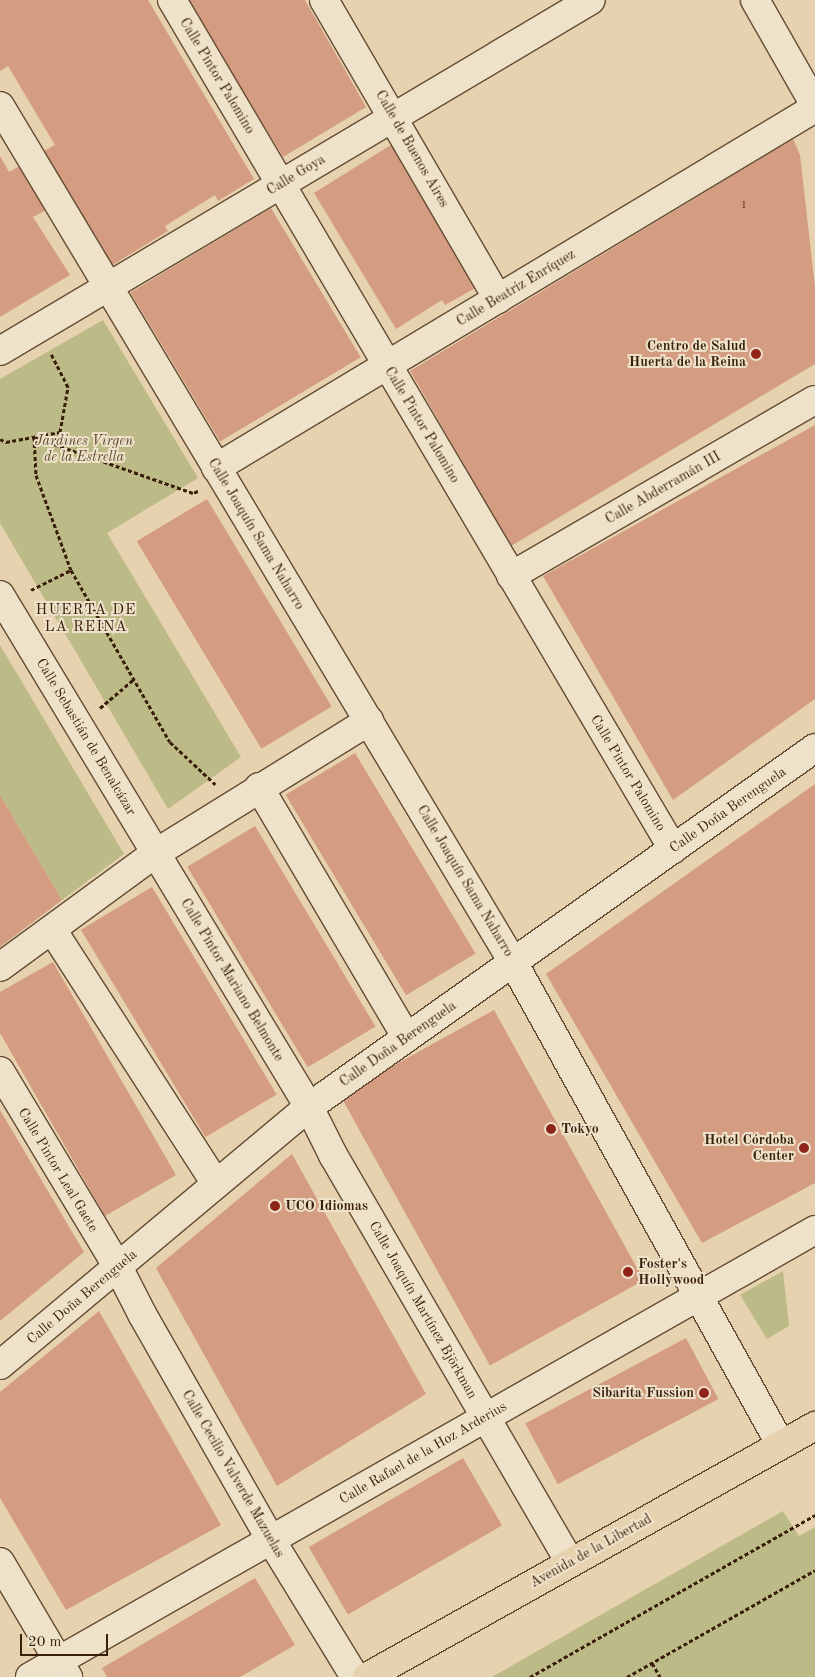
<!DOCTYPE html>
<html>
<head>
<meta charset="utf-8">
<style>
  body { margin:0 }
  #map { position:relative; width:815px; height:1677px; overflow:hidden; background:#e6d2af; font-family:"Old Standard TT",serif }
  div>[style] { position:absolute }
  .green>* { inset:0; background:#bcba86 }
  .building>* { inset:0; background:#d49c81; transform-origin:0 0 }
  .path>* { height:3px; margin-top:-1.5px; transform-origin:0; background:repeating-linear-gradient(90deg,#391e0a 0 4px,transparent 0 6.5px) }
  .roads { filter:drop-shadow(1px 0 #644b33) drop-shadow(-1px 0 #644b33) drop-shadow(0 1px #644b33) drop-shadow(0 -1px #644b33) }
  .street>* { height:28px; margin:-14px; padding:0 14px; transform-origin:14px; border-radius:14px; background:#efe2cb }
  .secondary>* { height:28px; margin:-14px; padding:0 14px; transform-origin:14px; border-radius:14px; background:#efe2cb }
  .primary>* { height:28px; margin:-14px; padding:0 14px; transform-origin:14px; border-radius:14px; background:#e6d2af }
  .dots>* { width:14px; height:14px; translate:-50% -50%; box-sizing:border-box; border:2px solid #efe2cb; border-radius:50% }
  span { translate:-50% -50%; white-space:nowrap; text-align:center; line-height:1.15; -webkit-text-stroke:4px #efe2cb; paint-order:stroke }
  .number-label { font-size:11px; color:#603e28 }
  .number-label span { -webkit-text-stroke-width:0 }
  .street-label { font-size:14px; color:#391e0a }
  .poi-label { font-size:14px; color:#391e0a; font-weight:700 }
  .right { translate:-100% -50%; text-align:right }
  .left { translate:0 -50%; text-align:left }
  .park-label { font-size:14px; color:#5a4529; font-style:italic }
  .neighbourhood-label { font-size:15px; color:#391e0a; letter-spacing:1px }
  .scale { position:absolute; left:20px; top:1634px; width:88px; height:22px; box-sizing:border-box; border:2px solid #391e0a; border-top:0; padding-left:6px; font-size:15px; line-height:18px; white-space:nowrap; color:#391e0a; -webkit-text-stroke:4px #efe2cb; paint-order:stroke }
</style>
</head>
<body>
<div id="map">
  <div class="green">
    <div style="clip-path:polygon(103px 320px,198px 478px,107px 533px,241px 757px,168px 809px,0 523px,0 379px)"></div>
    <div style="clip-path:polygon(0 645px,124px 854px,62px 900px,0 795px)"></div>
    <div style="clip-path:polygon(783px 1271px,789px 1326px,767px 1339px,740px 1295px)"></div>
    <div style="clip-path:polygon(783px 1511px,799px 1536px,815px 1527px,815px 1677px,492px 1677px)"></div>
  </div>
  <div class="building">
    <div style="clip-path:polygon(0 0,148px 0,254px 179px,218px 201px,215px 195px,165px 226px,168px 231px,111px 266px,42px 152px,55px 145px,8px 66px,0 71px)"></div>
    <div style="clip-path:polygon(187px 0,305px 0,366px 107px,283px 157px)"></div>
    <div style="clip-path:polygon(793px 139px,800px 155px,815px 287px,815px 364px,511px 546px,410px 371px)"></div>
    <div style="clip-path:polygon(394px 143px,479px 286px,445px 305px,442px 300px,396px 329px,314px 193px)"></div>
    <div style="clip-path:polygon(0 156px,9px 172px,20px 166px,46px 210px,33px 217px,70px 275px,0 317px)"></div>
    <div style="left:271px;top:208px;width:174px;height:164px;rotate:59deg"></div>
    <div style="clip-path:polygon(815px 425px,815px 699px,673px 800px,543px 576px)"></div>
    <div style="left:207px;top:499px;width:242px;height:82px;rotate:59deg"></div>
    <div style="left:355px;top:753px;width:234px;height:81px;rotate:59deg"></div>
    <div style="clip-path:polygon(815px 784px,815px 1183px,702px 1243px,546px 974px)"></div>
    <div style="clip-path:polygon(0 795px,62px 900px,0 947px)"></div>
    <div style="left:255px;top:826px;width:234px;height:79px;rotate:59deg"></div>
    <div style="left:152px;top:887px;width:242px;height:83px;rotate:59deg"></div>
    <div style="clip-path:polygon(53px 962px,176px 1175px,105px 1216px,0 1033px,0 992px)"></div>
    <div style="left:494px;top:1010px;width:309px;height:176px;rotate:61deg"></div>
    <div style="clip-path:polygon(0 1110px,84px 1252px,0 1321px)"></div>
    <div style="clip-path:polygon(292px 1154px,426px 1394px,277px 1486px,156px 1268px)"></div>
    <div style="clip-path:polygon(99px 1311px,221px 1525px,66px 1610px,0 1498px,0 1392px)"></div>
    <div style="left:686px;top:1338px;width:69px;height:182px;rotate:62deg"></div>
    <div style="left:463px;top:1458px;width:78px;height:178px;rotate:60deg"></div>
    <div style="clip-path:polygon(255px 1578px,295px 1645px,240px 1677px,107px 1677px,102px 1668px)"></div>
  </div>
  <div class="path">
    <div style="left:0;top:439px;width:7px;rotate:27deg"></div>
    <div style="left:6px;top:442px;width:55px;rotate:-10.5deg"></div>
    <div style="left:60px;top:432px;width:46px;rotate:-79.9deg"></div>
    <div style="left:68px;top:387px;width:38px;rotate:-117deg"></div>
    <div style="left:198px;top:491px;width:5px;rotate:158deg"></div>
    <div style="left:193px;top:493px;width:169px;rotate:-160.6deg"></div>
    <div style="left:34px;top:437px;width:38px;rotate:87deg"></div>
    <div style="left:36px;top:475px;width:101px;rotate:69.8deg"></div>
    <div style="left:71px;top:570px;width:198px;rotate:60.1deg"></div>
    <div style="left:170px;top:742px;width:62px;rotate:43deg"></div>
    <div style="left:31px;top:590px;width:45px;rotate:-26.6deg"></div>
    <div style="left:100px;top:708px;width:45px;rotate:-40.5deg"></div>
    <div style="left:652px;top:1663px;width:16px;rotate:60deg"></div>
    <div style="left:530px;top:1677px;width:328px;rotate:-29.6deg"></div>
    <div style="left:627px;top:1677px;width:216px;rotate:-29.6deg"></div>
  </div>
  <div class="roads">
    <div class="street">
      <div style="left:172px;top:0;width:986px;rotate:59.45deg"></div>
      <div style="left:324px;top:0;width:346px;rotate:59.8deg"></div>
      <div style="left:755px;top:0;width:113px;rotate:60.3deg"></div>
      <div style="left:216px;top:468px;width:699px;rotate:-31.01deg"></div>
      <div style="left:511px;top:576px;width:351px;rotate:-30.1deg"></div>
      <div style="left:0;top:595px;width:598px;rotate:58.89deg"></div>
      <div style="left:309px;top:1107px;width:54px;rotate:63.4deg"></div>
      <div style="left:333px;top:1155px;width:471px;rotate:59.8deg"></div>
      <div style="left:259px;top:787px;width:291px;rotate:59.5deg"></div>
      <div style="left:53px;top:931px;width:301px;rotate:57.2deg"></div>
      <div style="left:0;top:967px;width:193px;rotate:-36.2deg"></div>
      <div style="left:156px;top:853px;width:251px;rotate:-31.8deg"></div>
      <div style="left:0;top:1071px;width:229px;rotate:59deg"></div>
      <div style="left:118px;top:1267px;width:53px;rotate:62.9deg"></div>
      <div style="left:142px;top:1314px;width:260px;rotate:60.3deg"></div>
      <div style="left:271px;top:1540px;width:161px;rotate:58.5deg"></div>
      <div style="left:0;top:1365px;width:403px;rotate:-39.9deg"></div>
      <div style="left:309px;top:1107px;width:620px;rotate:-35.36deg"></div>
      <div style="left:0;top:1562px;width:134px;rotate:59.4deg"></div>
      <div style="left:30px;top:1677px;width:903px;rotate:-29.66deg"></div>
    </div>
    <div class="secondary">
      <div style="left:0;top:106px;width:998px;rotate:59.07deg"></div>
      <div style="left:513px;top:962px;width:552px;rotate:60.98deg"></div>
      <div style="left:0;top:351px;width:687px;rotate:-30.71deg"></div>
    </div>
    <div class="primary">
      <div style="left:367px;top:1677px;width:514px;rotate:-29.26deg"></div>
    </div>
  </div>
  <div class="dots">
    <div style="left:756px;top:354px;background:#8f2418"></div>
    <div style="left:551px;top:1129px;background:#8f2418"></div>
    <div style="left:804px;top:1148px;background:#8f2418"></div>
    <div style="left:275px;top:1206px;background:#8f2418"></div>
    <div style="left:628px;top:1272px;background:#8f2418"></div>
    <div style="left:704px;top:1393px;background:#8f2418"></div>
  </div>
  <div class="number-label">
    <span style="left:744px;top:206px">1</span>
  </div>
  <div class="street-label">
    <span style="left:217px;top:76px;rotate:59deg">Calle Pintor Palomino</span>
    <span style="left:412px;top:149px;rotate:60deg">Calle de Buenos Aires</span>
    <span style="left:296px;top:175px;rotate:-31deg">Calle Goya</span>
    <span style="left:516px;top:288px;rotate:-31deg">Calle Beatriz Enríquez</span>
    <span style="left:422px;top:425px;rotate:59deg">Calle Pintor Palomino</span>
    <span style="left:663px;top:488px;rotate:-30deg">Calle Abderramán III</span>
    <span style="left:256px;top:534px;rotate:59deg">Calle Joaquín Sama Naharro</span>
    <span style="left:86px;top:737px;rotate:59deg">Calle Sebastián de Benalcázar</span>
    <span style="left:628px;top:773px;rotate:59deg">Calle Pintor Palomino</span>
    <span style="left:728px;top:810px;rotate:-35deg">Calle Doña Berenguela</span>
    <span style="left:465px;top:881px;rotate:59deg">Calle Joaquín Sama Naharro</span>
    <span style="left:232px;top:980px;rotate:59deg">Calle Pintor Mariano Belmonte</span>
    <span style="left:398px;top:1044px;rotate:-35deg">Calle Doña Berenguela</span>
    <span style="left:58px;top:1170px;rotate:59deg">Calle Pintor Leal Gaete</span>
    <span style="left:82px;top:1297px;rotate:-40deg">Calle Doña Berenguela</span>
    <span style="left:423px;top:1310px;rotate:60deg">Calle Joaquín Martínez Björkman</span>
    <span style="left:423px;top:1453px;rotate:-30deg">Calle Rafael de la Hoz Arderius</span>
    <span style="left:233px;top:1474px;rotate:60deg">Calle Cecilio Valverde Mazuelas</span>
    <span style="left:591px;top:1551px;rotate:-29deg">Avenida de la Libertad</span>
  </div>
  <div class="poi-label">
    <span class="right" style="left:746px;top:354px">Centro de Salud<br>Huerta de la Reina</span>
    <span class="left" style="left:561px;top:1129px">Tokyo</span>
    <span class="right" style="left:794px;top:1148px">Hotel Córdoba<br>Center</span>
    <span class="left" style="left:285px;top:1206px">UCO Idiomas</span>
    <span class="left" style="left:638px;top:1272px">Foster's<br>Hollywood</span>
    <span class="right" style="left:694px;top:1393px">Sibarita Fussion</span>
  </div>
  <div class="park-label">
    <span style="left:84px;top:449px">Jardines Virgen<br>de la Estrella</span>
  </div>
  <div class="neighbourhood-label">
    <span style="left:86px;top:619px">HUERTA DE<br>LA REINA</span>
  </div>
  <div class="scale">20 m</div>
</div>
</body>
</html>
